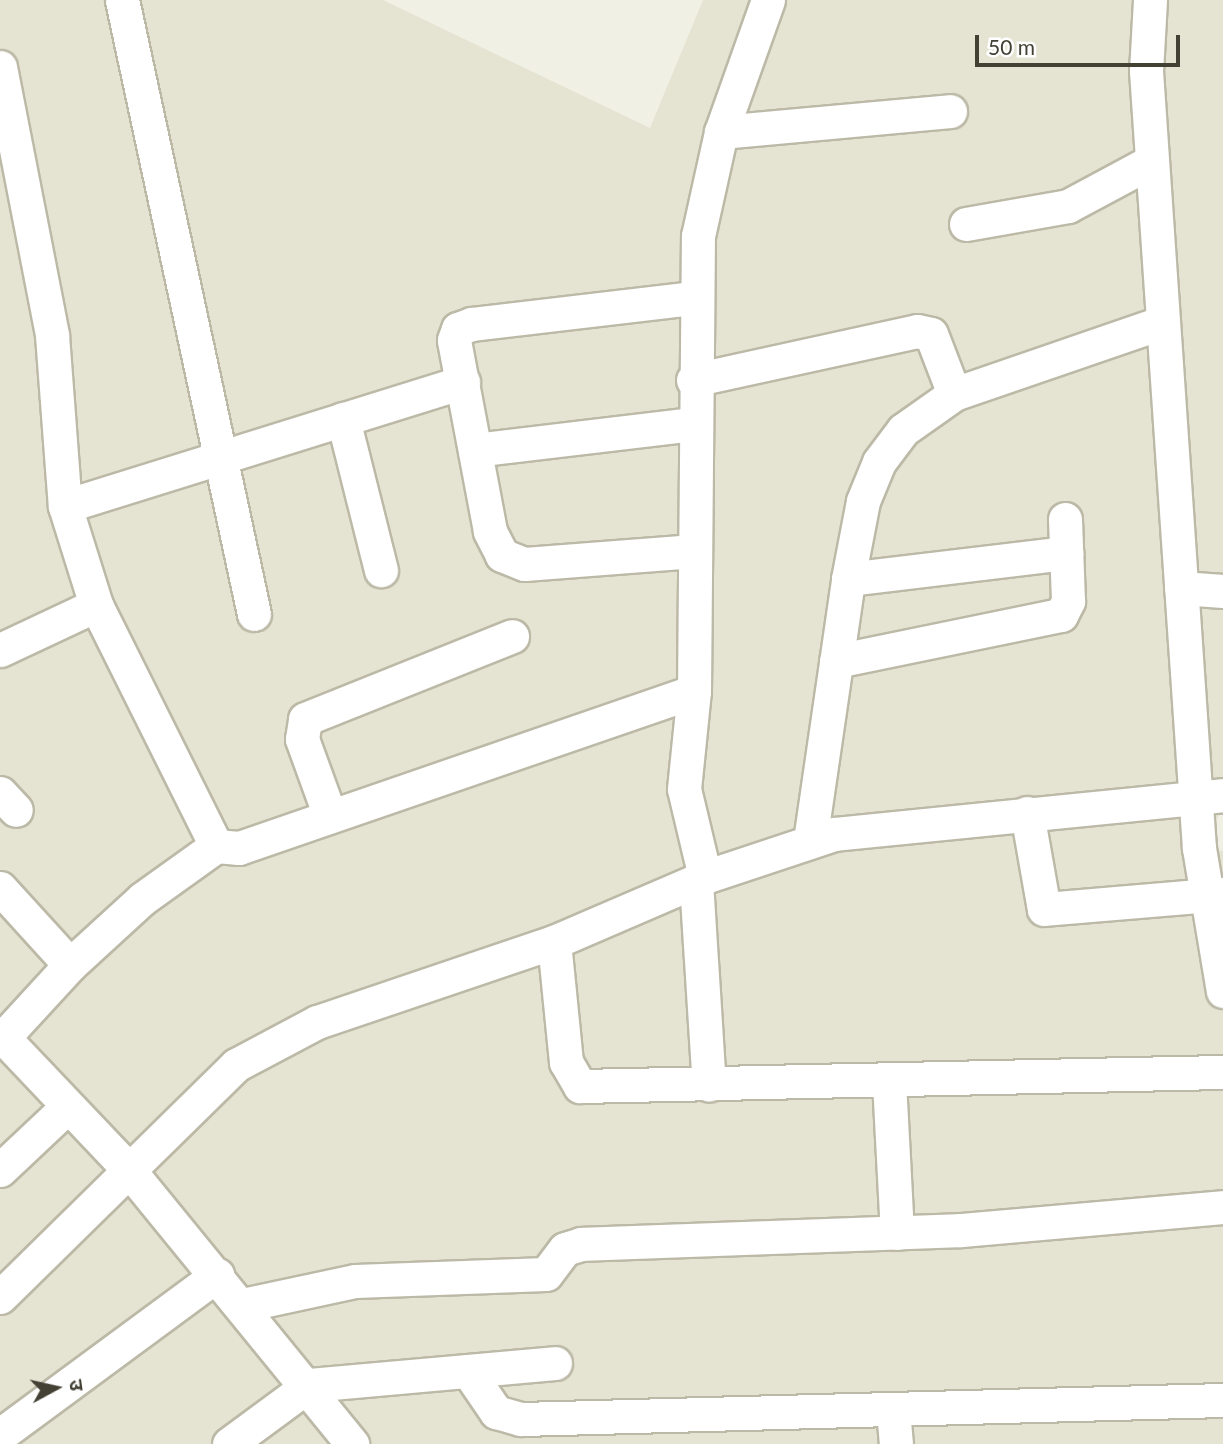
<!DOCTYPE html>
<html>
<head>
<meta charset="utf-8">
<style>
  body { margin:0 }
  #map { position:relative; width:1223px; height:1444px; overflow:hidden; background:#f1f0e4; font-family:Lato,"Noto Sans Devanagari",sans-serif }
  div>[style] { position:absolute }
  .residential>* { inset:0; background:#e5e3d2 }
  .roads { filter:drop-shadow(2px 0 #bcb9a7) drop-shadow(-2px 0 #bcb9a7) drop-shadow(0 2px #bcb9a7) drop-shadow(0 -2px #bcb9a7) }
  .minor>* { height:33px; margin:-16.5px; padding:0 16.5px; transform-origin:16.5px; border-radius:16.5px; background:#fff }
  span { translate:-50% -50%; white-space:nowrap; text-align:center; line-height:1.15; -webkit-text-stroke:5px #fff; paint-order:stroke }
  .north { position:absolute; left:21px; top:1353px; width:70px; height:70px; -webkit-text-stroke:5px #fff; paint-order:stroke; rotate:82deg; font-size:19px; font-weight:700; line-height:28px; text-align:center; color:#434034 }
  .north::after { content:''; display:block; margin:auto; width:24px; height:32px; background:#434034; clip-path:polygon(50% 0,100% 100%,50% 72%,0 100%) }
  .scale { position:absolute; left:975px; top:35px; width:205px; height:32px; box-sizing:border-box; border:4px solid #434034; border-top:0; padding-left:9px; font-size:21px; line-height:24px; white-space:nowrap; color:#434034; -webkit-text-stroke:5px #fff; paint-order:stroke }
</style>
</head>
<body>
<div id="map">
  <div class="residential">
    <div style="clip-path:polygon(0 0,383px 0,650px 128px,703px 0,1223px 0,1223px 809px,1200px 848px,1223px 851px,1223px 1444px,0 1444px)"></div>
  </div>
  <div class="roads">
    <div class="minor">
      <div style="left:122px;top:0;width:628px;rotate:77.87deg"></div>
      <div style="left:1150px;top:0;width:71px;rotate:93.2deg"></div>
      <div style="left:1146px;top:71px;width:779px;rotate:86.1deg"></div>
      <div style="left:1199px;top:848px;width:145px;rotate:80.5deg"></div>
      <div style="left:0;top:67px;width:273px;rotate:79deg"></div>
      <div style="left:52px;top:335px;width:171px;rotate:85.7deg"></div>
      <div style="left:65px;top:506px;width:104px;rotate:72.6deg"></div>
      <div style="left:96px;top:605px;width:269px;rotate:63.5deg"></div>
      <div style="left:216px;top:846px;width:23px;rotate:5deg"></div>
      <div style="left:239px;top:848px;width:481px;rotate:-19deg"></div>
      <div style="left:721px;top:132px;width:230px;rotate:-5.2deg"></div>
      <div style="left:966px;top:224px;width:104px;rotate:-10deg"></div>
      <div style="left:1068px;top:206px;width:95px;rotate:-28.2deg"></div>
      <div style="left:693px;top:380px;width:229px;rotate:-12.3deg"></div>
      <div style="left:917px;top:331px;width:14px;rotate:12deg"></div>
      <div style="left:931px;top:334px;width:64px;rotate:69deg"></div>
      <div style="left:343px;top:419px;width:156px;rotate:75.9deg"></div>
      <div style="left:475px;top:450px;width:220px;rotate:-6.8deg"></div>
      <div style="left:65px;top:506px;width:417px;rotate:-17.3deg"></div>
      <div style="left:694px;top:551px;width:170px;rotate:175.6deg"></div>
      <div style="left:524px;top:564px;width:24px;rotate:-158deg"></div>
      <div style="left:502px;top:555px;width:27px;rotate:-117deg"></div>
      <div style="left:490px;top:531px;width:194px;rotate:-100.7deg"></div>
      <div style="left:454px;top:340px;width:12px;rotate:-70deg"></div>
      <div style="left:458px;top:329px;width:15px;rotate:-20deg"></div>
      <div style="left:472px;top:324px;width:224px;rotate:-6.7deg"></div>
      <div style="left:848px;top:579px;width:220px;rotate:-6.8deg"></div>
      <div style="left:1181px;top:588px;width:42px;rotate:4.1deg"></div>
      <div style="left:0;top:650px;width:106px;rotate:-25.1deg"></div>
      <div style="left:836px;top:661px;width:230px;rotate:-11.6deg"></div>
      <div style="left:1061px;top:615px;width:16px;rotate:-63deg"></div>
      <div style="left:1068px;top:601px;width:82px;rotate:-92.1deg"></div>
      <div style="left:0;top:793px;width:23px;rotate:47deg"></div>
      <div style="left:1027px;top:813px;width:97px;rotate:80deg"></div>
      <div style="left:1044px;top:909px;width:180px;rotate:-4.8deg"></div>
      <div style="left:330px;top:816px;width:82px;rotate:-110deg"></div>
      <div style="left:302px;top:739px;width:20px;rotate:-81deg"></div>
      <div style="left:305px;top:719px;width:223px;rotate:-21.8deg"></div>
      <div style="left:810px;top:841px;width:265px;rotate:-81.7deg"></div>
      <div style="left:848px;top:579px;width:79px;rotate:-79.1deg"></div>
      <div style="left:863px;top:501px;width:42px;rotate:-67.7deg"></div>
      <div style="left:879px;top:462px;width:40px;rotate:-53deg"></div>
      <div style="left:903px;top:430px;width:62px;rotate:-35.2deg"></div>
      <div style="left:954px;top:394px;width:221px;rotate:-19deg"></div>
      <div style="left:705px;top:877px;width:90px;rotate:-103.4deg"></div>
      <div style="left:684px;top:789px;width:99px;rotate:-84.2deg"></div>
      <div style="left:694px;top:691px;width:455px;rotate:-89.5deg"></div>
      <div style="left:698px;top:236px;width:107px;rotate:-77.5deg"></div>
      <div style="left:721px;top:132px;width:140px;rotate:-70.4deg"></div>
      <div style="left:696px;top:881px;width:204px;rotate:86.4deg"></div>
      <div style="left:0;top:888px;width:104px;rotate:47.7deg"></div>
      <div style="left:70px;top:965px;width:103px;rotate:132.6deg"></div>
      <div style="left:554px;top:942px;width:121px;rotate:84.3deg"></div>
      <div style="left:566px;top:1062px;width:28px;rotate:60deg"></div>
      <div style="left:580px;top:1086px;width:643px;rotate:-1.25deg"></div>
      <div style="left:70px;top:965px;width:98px;rotate:-42.5deg"></div>
      <div style="left:142px;top:899px;width:91px;rotate:-35.6deg"></div>
      <div style="left:0;top:1034px;width:186px;rotate:46.5deg"></div>
      <div style="left:128px;top:1169px;width:355px;rotate:50.8deg"></div>
      <div style="left:889px;top:1081px;width:152px;rotate:87deg"></div>
      <div style="left:0;top:1170px;width:93px;rotate:-43.3deg"></div>
      <div style="left:0;top:1297px;width:331px;rotate:-44.5deg"></div>
      <div style="left:236px;top:1065px;width:92px;rotate:-28deg"></div>
      <div style="left:317px;top:1022px;width:250px;rotate:-18.7deg"></div>
      <div style="left:554px;top:942px;width:164px;rotate:-23.3deg"></div>
      <div style="left:705px;top:877px;width:136px;rotate:-18.4deg"></div>
      <div style="left:834px;top:834px;width:391px;rotate:-5.7deg"></div>
      <div style="left:243px;top:1305px;width:115px;rotate:-12.1deg"></div>
      <div style="left:355px;top:1281px;width:191px;rotate:-2.1deg"></div>
      <div style="left:546px;top:1274px;width:31px;rotate:-53deg"></div>
      <div style="left:565px;top:1249px;width:17px;rotate:-17deg"></div>
      <div style="left:581px;top:1244px;width:380px;rotate:-2.1deg"></div>
      <div style="left:961px;top:1230px;width:263px;rotate:-5deg"></div>
      <div style="left:468px;top:1371px;width:50px;rotate:55.7deg"></div>
      <div style="left:496px;top:1412px;width:26px;rotate:16deg"></div>
      <div style="left:521px;top:1419px;width:702px;rotate:-1.55deg"></div>
      <div style="left:893px;top:1410px;width:34px;rotate:85deg"></div>
      <div style="left:0;top:1435px;width:270px;rotate:-36.4deg"></div>
      <div style="left:229px;top:1444px;width:99px;rotate:-36.4deg"></div>
      <div style="left:309px;top:1385px;width:247px;rotate:-5.1deg"></div>
    </div>
  </div>
  <div class="north">उ</div>
  <div class="scale">50 m</div>
</div>
</body>
</html>
